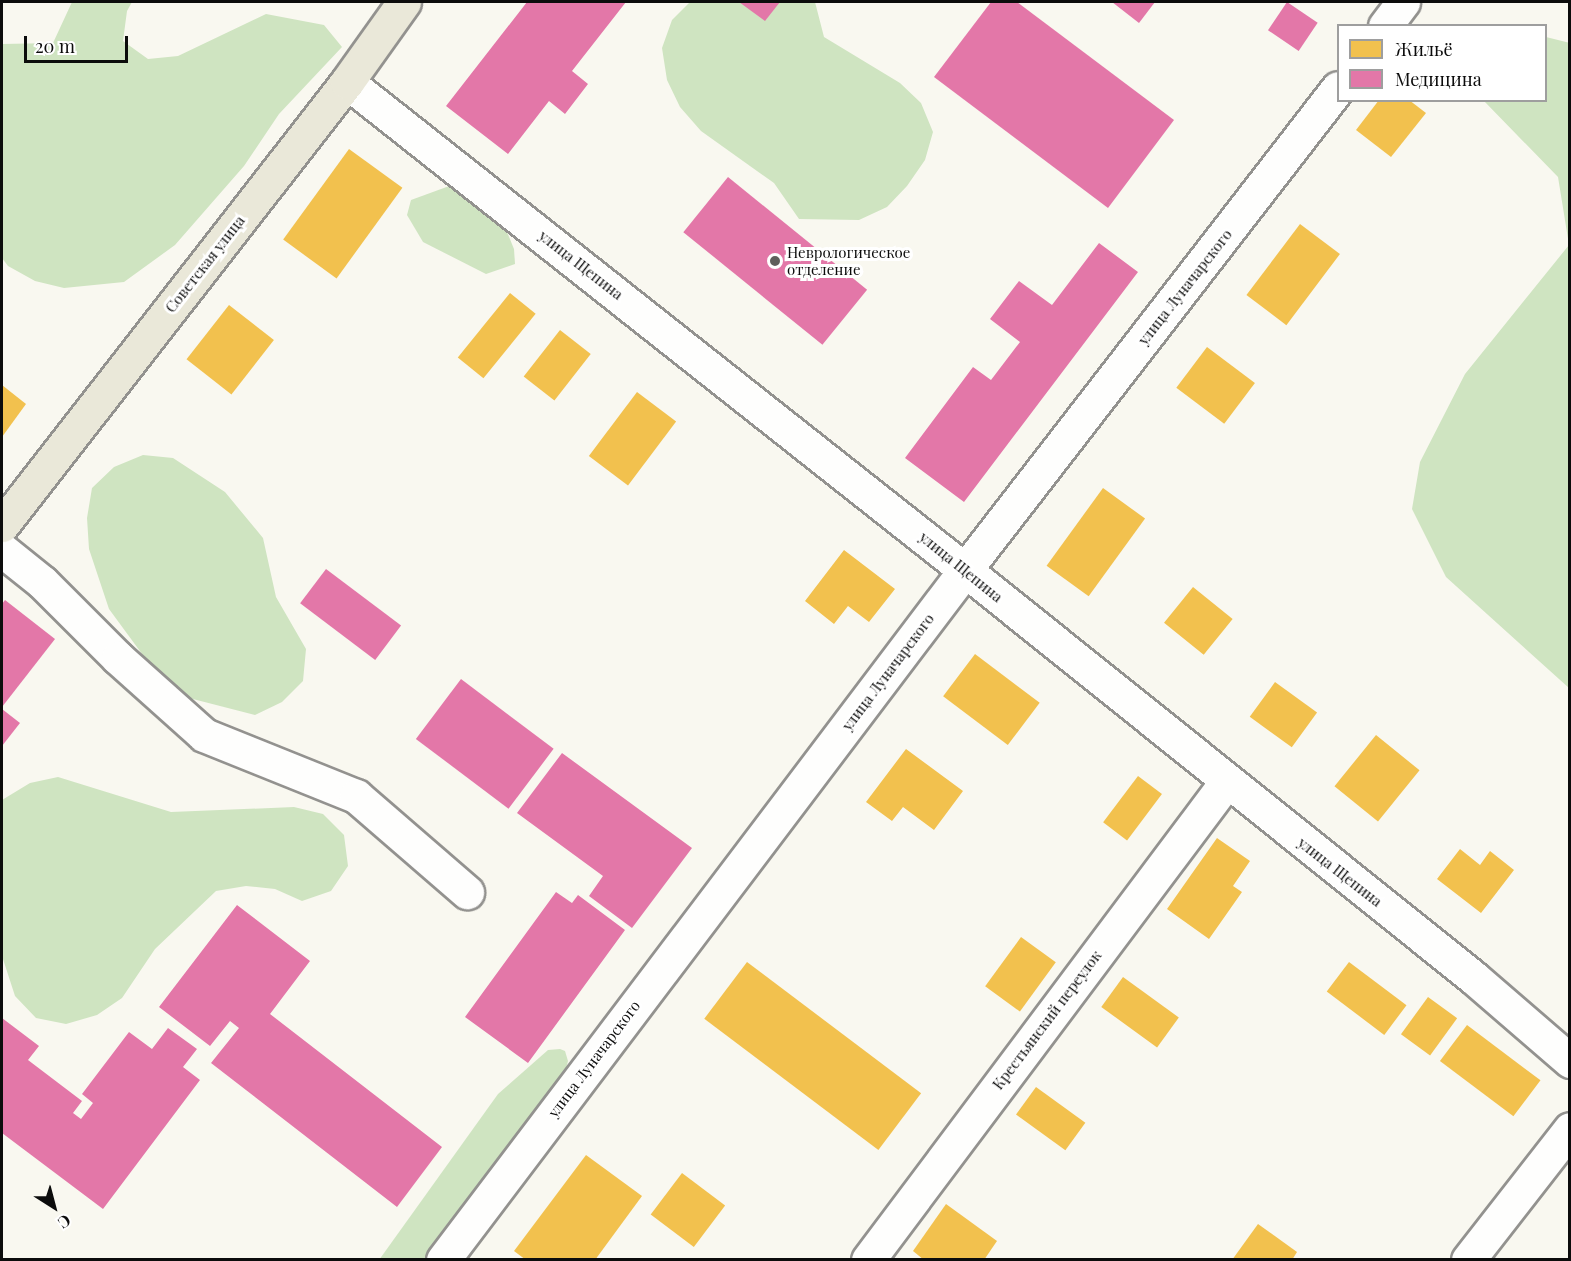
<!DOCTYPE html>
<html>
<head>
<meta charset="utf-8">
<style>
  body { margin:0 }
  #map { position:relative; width:1571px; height:1261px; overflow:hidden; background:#f9f8f0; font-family:"Playfair Display",serif }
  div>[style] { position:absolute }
  .forest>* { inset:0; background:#cfe4c1 }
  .homes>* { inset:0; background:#f2c14e; transform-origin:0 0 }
  .health>* { inset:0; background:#e377a8; transform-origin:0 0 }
  .roads { filter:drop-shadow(2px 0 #93928f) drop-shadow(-2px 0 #93928f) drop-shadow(0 2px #93928f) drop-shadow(0 -2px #93928f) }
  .minor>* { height:33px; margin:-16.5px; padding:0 16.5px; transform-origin:16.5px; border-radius:16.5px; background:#fefefd }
  .major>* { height:33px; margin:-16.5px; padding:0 16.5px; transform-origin:16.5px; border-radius:16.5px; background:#eae8d9 }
  .dots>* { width:16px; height:16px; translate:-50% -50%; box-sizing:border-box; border:3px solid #fff; border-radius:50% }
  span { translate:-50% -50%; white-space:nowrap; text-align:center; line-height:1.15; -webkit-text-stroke:6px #fff; paint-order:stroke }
  .poi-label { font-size:15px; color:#0c0c0c }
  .left { translate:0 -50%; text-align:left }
  .street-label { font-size:15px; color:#0c0c0c }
  .frame { position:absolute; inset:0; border:3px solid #0c0c0c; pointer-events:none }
  .legend { position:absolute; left:1337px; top:24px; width:210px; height:78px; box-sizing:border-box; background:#fff; border:2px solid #9e9e9e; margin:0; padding:8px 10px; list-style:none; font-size:18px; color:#0c0c0c }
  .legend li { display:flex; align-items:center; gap:12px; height:30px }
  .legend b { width:30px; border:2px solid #9e9e9e }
  .north { position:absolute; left:24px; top:1177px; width:60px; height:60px; -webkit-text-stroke:4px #fff; paint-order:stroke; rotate:144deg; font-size:16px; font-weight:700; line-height:24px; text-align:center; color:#0c0c0c }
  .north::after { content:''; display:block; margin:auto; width:21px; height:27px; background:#0c0c0c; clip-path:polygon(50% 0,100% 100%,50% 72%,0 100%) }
  .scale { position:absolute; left:24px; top:36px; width:104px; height:27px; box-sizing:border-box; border:3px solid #0c0c0c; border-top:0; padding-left:8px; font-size:18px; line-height:21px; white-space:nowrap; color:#0c0c0c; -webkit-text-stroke:4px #fff; paint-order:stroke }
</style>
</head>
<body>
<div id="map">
  <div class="forest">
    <div style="clip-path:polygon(72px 2px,132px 2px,127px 11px,123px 41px,148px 59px,178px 56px,266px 14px,324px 25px,342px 47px,279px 114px,244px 166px,175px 245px,124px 282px,64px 288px,35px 281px,8px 266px,2px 258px,2px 44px,53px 43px)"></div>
    <div style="clip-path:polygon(690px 2px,815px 2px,824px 37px,900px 83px,921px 103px,933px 132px,925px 160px,907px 186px,887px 207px,859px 220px,799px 219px,774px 183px,701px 131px,680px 107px,667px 80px,662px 48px,672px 20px)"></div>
    <div style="clip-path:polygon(1546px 37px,1570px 43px,1569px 688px,1446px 577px,1412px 509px,1420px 462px,1465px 374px,1569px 245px,1558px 177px,1484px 101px,1546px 100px)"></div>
    <div style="clip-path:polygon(452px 185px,505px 227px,514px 249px,515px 264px,486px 274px,423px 242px,407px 215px,411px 200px)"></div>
    <div style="clip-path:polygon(143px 455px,173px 458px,225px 492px,263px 538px,276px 597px,306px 649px,303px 681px,282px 702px,255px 715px,189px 698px,145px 658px,109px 609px,89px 549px,87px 518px,92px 488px,114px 467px)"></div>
    <div style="clip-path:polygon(58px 777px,171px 812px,294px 807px,323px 814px,344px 835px,348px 866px,331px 891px,302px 901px,275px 889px,246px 886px,216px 891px,155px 949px,122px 998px,97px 1015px,66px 1024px,36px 1018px,15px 996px,2px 956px,2px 800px,30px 783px)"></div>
    <div style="clip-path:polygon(560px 1049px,565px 1051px,568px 1061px,563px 1081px,551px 1100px,427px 1259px,379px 1260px,498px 1094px,548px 1050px)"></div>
  </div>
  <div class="homes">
    <div style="clip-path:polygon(1379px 100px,1409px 100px,1426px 113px,1391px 157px,1356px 130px)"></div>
    <div style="left:349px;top:149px;width:66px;height:112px;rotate:36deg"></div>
    <div style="left:1300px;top:224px;width:50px;height:89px;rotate:37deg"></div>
    <div style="left:510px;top:293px;width:33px;height:83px;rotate:39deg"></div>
    <div style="left:229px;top:305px;width:57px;height:69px;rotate:38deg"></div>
    <div style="left:560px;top:330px;width:39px;height:59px;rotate:38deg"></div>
    <div style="left:1207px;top:347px;width:60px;height:51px;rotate:37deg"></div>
    <div style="clip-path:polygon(2px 385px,26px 404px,2px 437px)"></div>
    <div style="left:637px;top:392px;width:49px;height:80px;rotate:37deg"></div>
    <div style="left:1103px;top:488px;width:52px;height:96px;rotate:36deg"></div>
    <div style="clip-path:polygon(844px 550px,895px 589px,869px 622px,848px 606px,834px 624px,805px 601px)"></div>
    <div style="left:1193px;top:587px;width:51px;height:46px;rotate:39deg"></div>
    <div style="left:975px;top:654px;width:81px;height:53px;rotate:37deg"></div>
    <div style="left:1275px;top:682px;width:52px;height:43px;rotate:36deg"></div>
    <div style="left:1376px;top:735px;width:56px;height:66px;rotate:39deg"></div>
    <div style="clip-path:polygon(906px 749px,963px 791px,934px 830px,903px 807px,892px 821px,866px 802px)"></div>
    <div style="left:1138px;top:776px;width:30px;height:58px;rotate:37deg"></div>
    <div style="clip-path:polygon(1217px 838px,1250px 861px,1233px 886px,1242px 892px,1209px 939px,1167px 909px)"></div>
    <div style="clip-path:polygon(1460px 849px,1480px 865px,1490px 851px,1514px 870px,1481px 913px,1437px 879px)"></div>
    <div style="left:1021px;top:937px;width:43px;height:61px;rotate:36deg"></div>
    <div style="left:747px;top:962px;width:218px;height:71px;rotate:37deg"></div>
    <div style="left:1349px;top:962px;width:72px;height:37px;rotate:37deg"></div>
    <div style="left:1123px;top:977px;width:69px;height:37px;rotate:36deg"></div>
    <div style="left:1428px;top:997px;width:36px;height:46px;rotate:36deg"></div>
    <div style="left:1467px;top:1025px;width:92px;height:45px;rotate:37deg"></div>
    <div style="left:1036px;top:1087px;width:61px;height:34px;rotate:36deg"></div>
    <div style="clip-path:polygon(586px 1155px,642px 1196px,595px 1260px,526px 1260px,514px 1251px)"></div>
    <div style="left:682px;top:1173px;width:54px;height:52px;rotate:37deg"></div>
    <div style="clip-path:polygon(946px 1204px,997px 1241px,984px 1260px,924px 1260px,913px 1251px)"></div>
    <div style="clip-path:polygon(1258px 1224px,1297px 1252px,1292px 1260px,1232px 1260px)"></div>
  </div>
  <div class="health">
    <div style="clip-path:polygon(527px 2px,626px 2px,572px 71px,588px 84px,565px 114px,549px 101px,508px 154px,446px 106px)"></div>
    <div style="clip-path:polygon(739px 2px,780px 2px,765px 21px)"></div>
    <div style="clip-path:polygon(991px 2px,1017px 2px,1174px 120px,1108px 208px,934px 77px)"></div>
    <div style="clip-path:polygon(1112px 2px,1155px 2px,1139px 23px)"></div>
    <div style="left:1287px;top:2px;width:37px;height:34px;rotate:34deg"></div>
    <div style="left:728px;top:177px;width:179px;height:71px;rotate:39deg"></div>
    <div style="clip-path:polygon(1099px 243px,1138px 272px,964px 502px,905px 458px,973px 367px,991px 380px,1020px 342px,990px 319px,1019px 281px,1052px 305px)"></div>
    <div style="left:326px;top:569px;width:94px;height:43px;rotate:37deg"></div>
    <div style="clip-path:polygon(5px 600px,55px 639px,2px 707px,2px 604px)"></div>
    <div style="left:461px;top:679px;width:116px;height:75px;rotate:37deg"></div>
    <div style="clip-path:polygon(2px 709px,20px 723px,2px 746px)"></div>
    <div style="clip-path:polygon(562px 753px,692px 848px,632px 928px,589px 896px,603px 876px,517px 813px)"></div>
    <div style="clip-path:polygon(556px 892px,572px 903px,578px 895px,625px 930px,528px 1063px,465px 1017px)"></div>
    <div style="clip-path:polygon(237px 905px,310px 961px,270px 1014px,442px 1147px,397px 1207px,211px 1063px,239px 1028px,230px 1021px,210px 1046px,159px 1007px)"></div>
    <div style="clip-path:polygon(2px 1018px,39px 1046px,28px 1060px,82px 1101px,73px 1113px,81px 1119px,93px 1103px,82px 1094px,129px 1032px,152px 1049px,168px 1028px,197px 1049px,183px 1067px,200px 1080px,103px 1209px,2px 1133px)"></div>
  </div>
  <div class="roads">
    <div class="minor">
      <div style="left:1385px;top:26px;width:30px;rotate:-53deg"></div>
      <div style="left:347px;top:82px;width:787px;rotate:38.3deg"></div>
      <div style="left:965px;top:570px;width:652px;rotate:38.71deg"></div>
      <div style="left:1474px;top:978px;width:127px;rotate:40.8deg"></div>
      <div style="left:2px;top:550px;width:51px;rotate:38.7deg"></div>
      <div style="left:42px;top:582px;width:107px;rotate:45deg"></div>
      <div style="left:118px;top:658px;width:115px;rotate:41.8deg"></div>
      <div style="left:204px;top:735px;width:164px;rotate:21.9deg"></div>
      <div style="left:356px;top:796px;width:147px;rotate:40.9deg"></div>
      <div style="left:443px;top:1260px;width:865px;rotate:-52.89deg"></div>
      <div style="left:965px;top:570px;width:609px;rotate:-52.27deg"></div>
      <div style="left:868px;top:1260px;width:599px;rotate:-53.15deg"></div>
      <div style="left:1468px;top:1260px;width:166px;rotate:-52.1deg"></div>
    </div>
    <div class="major">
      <div style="left:2px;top:525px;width:561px;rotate:-52.09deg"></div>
      <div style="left:347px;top:82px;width:98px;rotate:-54.5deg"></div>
    </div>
  </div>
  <div class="dots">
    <div style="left:775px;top:261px;background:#5f5f5c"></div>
  </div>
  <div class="poi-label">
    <span class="left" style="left:787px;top:261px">Неврологическое<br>отделение</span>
  </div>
  <div class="street-label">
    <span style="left:205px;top:264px;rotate:-52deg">Советская улица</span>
    <span style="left:581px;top:265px;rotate:38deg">улица Щепина</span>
    <span style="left:1185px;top:287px;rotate:-52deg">улица Луначарского</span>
    <span style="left:961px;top:567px;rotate:39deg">улица Щепина</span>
    <span style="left:888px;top:672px;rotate:-53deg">улица Луначарского</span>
    <span style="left:1340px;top:872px;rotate:38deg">улица Щепина</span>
    <span style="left:1047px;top:1020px;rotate:-53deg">Крестьянский переулок</span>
    <span style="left:594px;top:1059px;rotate:-53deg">улица Луначарского</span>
  </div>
  <div class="frame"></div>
  <ul class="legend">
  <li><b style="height:16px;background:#f2c14e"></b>Жильё</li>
  <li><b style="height:16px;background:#e377a8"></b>Медицина</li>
  </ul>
  <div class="north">С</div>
  <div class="scale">20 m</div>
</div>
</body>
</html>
